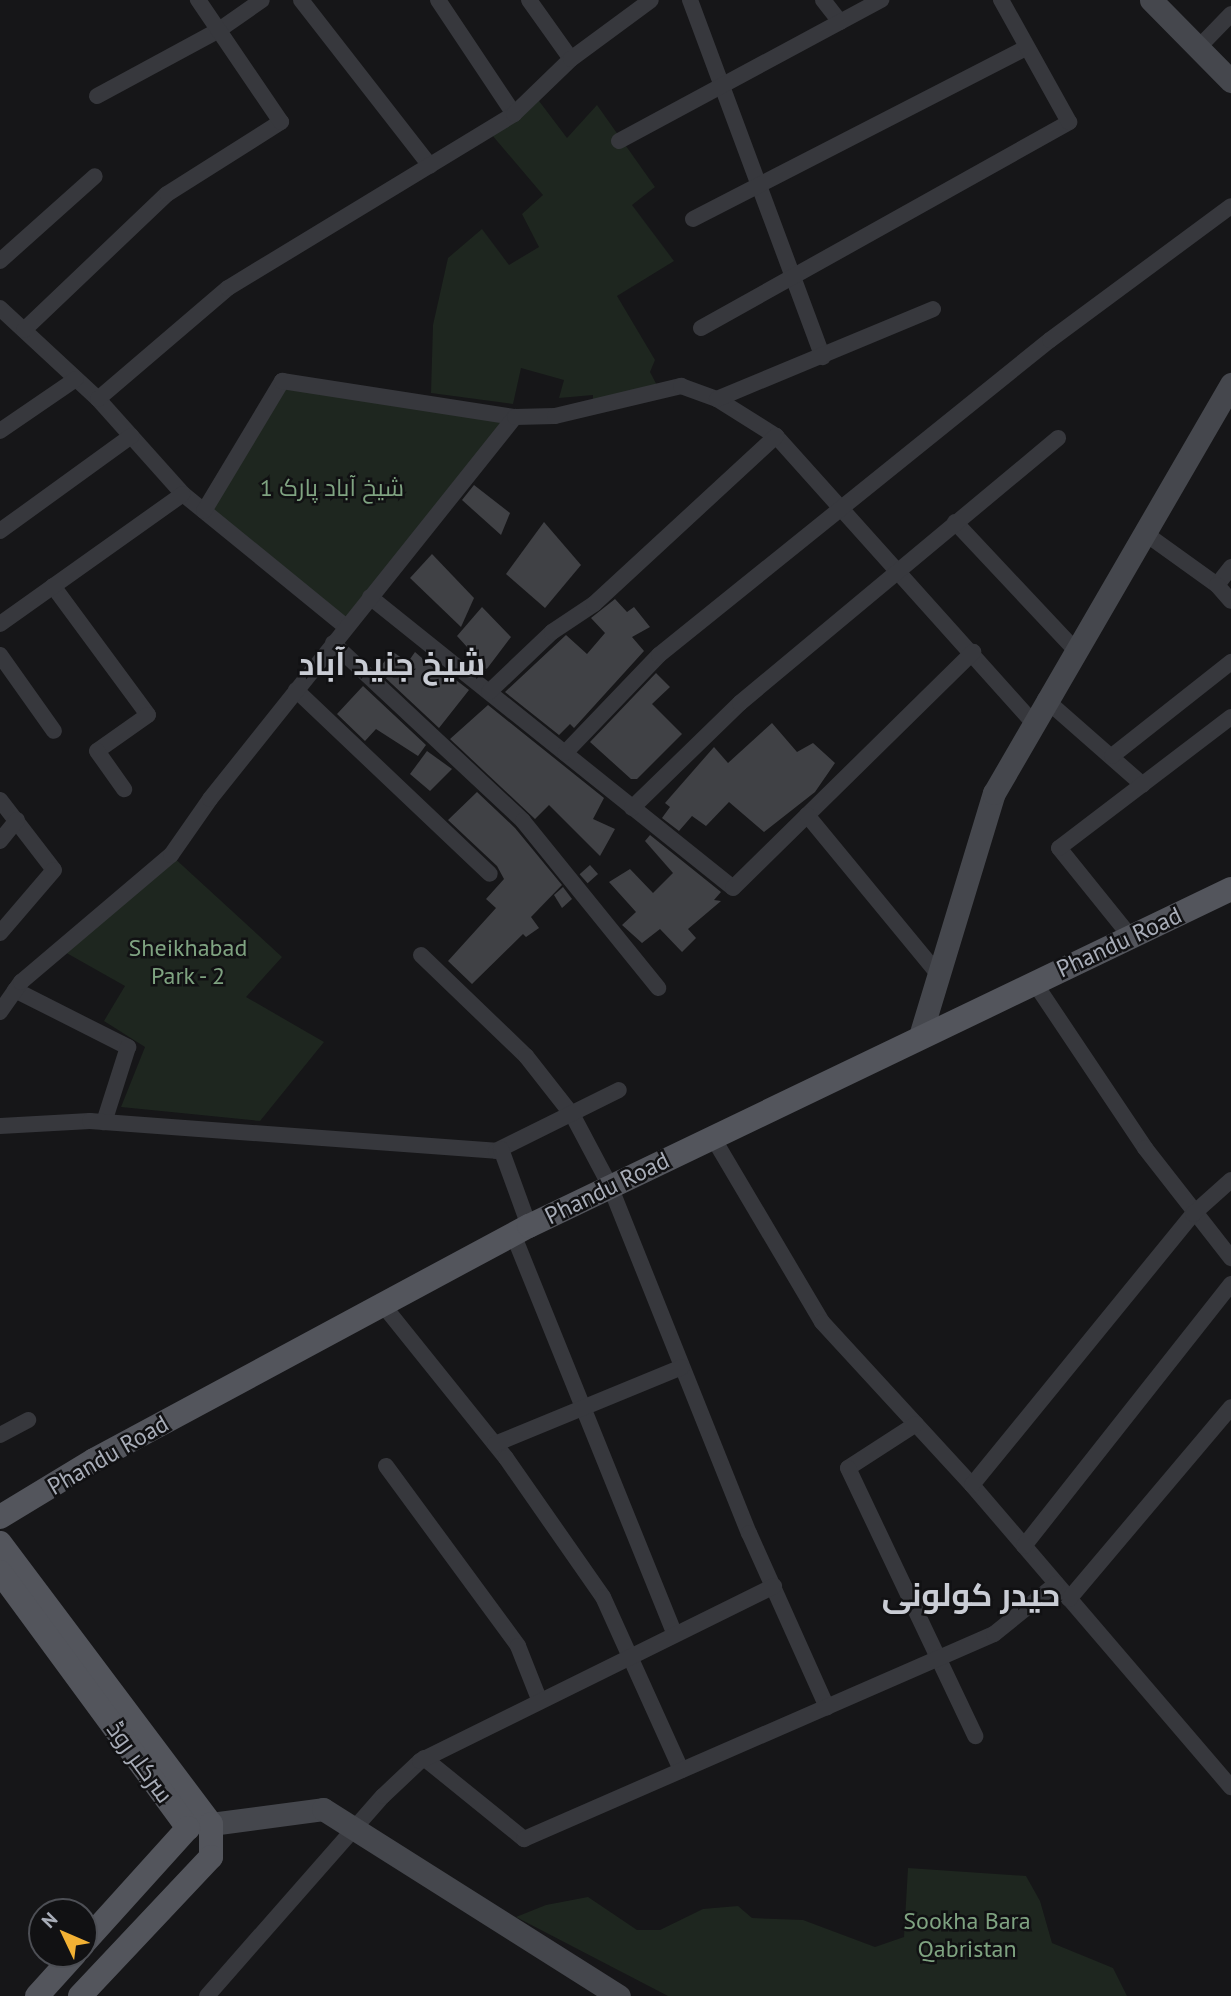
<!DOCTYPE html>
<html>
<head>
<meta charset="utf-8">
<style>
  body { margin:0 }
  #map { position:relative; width:1231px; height:1996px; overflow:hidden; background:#161618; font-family:"PT Sans",Cairo,sans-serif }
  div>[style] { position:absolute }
  .green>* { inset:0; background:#1e261f }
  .building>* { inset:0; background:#404145; transform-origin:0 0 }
  .street>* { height:16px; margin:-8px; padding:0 8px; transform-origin:8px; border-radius:8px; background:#37383d }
  .secondary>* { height:23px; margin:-11.5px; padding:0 11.5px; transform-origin:11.5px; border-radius:11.5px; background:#45474d }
  .primary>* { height:24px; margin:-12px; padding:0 12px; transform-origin:12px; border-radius:12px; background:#53555c }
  span { translate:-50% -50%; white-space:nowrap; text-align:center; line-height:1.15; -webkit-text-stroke:5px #111113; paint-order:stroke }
  .park-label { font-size:24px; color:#7fa381 }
  .street-label { font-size:24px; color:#a8adb8 }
  .district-label { font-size:32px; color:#c9ccd4; font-weight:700 }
  .north { position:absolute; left:28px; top:1898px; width:70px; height:70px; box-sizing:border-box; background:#111113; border:2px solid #4d4f55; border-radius:50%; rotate:314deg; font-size:19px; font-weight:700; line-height:28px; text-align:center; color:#a8adb8 }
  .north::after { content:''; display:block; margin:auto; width:24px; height:32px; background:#f2b134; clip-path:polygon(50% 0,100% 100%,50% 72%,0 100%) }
</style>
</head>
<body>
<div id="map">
  <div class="green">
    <div style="clip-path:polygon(536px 97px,567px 138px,597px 105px,655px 187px,632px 205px,674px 261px,617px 296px,655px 360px,650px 372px,660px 391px,593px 407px,593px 395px,559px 398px,564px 380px,521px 368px,513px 404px,431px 393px,433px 325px,448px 258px,482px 229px,509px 265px,539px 247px,522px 214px,543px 195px,492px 135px)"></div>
    <div style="clip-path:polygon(282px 381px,515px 417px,346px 627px,204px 511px)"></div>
    <div style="clip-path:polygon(171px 855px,282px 957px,246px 997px,324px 1042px,260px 1121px,121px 1107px,145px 1047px,104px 1021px,125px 986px,63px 951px)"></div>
    <div style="clip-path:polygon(908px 1868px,1026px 1876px,1040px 1901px,1052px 1943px,1113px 1968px,1127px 1996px,668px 1996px,516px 1917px,546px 1905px,588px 1897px,637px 1930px,660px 1930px,703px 1909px,738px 1906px,752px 1918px,803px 1920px,875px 1947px,904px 1937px)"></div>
  </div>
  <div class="building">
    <div style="clip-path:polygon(474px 485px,510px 513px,501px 535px,462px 500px)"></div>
    <div style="clip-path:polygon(544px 522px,581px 565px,545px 608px,506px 574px)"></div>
    <div style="clip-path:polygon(432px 554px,474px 598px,461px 627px,410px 578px)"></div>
    <div style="clip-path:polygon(615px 599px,627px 612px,634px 607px,650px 627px,632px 637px,644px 651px,574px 728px,570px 724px,559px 735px,505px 692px,566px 635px,587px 654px,605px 633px,591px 618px)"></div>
    <div style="clip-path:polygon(482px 607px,511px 637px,483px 674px,472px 665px,478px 659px,457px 636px)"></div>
    <div style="clip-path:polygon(393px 652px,408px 662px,415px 652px,452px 684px,456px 680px,469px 690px,439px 728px,377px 670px)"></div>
    <div style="clip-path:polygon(656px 673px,670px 687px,652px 704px,682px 734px,637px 779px,631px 779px,590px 742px)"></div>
    <div style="clip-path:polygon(363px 686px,426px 745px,418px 756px,376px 729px,365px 741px,337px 714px)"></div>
    <div style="clip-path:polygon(488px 705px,604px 798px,593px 819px,615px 829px,600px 856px,549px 805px,535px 819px,450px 739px)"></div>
    <div style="clip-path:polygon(772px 723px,797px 752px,813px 743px,835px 763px,815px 792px,764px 832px,729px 802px,706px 826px,692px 816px,679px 831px,662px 818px,670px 807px,665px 803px,714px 747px,728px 763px)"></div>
    <div style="clip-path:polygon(427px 751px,452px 769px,430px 791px,410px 774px)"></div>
    <div style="clip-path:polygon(477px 792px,515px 828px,562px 885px,531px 917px,539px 928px,526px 937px,523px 934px,472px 984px,448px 961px,496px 908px,486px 899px,504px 879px,497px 866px,448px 820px)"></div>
    <div style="clip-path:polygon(650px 835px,721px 892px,714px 900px,721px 901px,688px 929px,696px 938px,682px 952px,660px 929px,642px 943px,622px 925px,636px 912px,609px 882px,630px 869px,653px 893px,673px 873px,645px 841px)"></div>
    <div style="left:590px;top:865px;width:12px;height:14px;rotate:48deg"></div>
    <div style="clip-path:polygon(563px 887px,572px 899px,562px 908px,554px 895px)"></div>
  </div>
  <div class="street">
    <div style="left:301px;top:0;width:210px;rotate:52.1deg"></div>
    <div style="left:438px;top:0;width:137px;rotate:56.3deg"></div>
    <div style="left:529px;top:0;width:72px;rotate:54.6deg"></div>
    <div style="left:690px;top:0;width:381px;rotate:69.6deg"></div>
    <div style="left:823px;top:0;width:28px;rotate:52deg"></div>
    <div style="left:1199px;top:47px;width:46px;rotate:-45.9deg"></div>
    <div style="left:97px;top:96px;width:139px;rotate:-28.4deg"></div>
    <div style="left:219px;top:30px;width:52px;rotate:-34.9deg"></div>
    <div style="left:619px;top:141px;width:298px;rotate:-28.3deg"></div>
    <div style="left:693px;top:219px;width:374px;rotate:-27.2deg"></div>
    <div style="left:0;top:261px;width:127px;rotate:-41.8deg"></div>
    <div style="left:0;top:308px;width:134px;rotate:42.9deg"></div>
    <div style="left:98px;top:399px;width:127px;rotate:48.2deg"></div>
    <div style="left:183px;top:494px;width:210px;rotate:39.2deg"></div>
    <div style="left:701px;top:328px;width:422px;rotate:-29.2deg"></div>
    <div style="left:1069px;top:122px;width:140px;rotate:-119.1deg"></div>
    <div style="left:24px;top:330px;width:197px;rotate:-43.6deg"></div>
    <div style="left:167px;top:194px;width:135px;rotate:-32.3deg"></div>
    <div style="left:281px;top:122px;width:148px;rotate:-124.2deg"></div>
    <div style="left:98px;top:399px;width:171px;rotate:-40.5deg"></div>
    <div style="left:228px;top:288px;width:335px;rotate:-31.3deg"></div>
    <div style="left:514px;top:114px;width:79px;rotate:-44deg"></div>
    <div style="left:571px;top:59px;width:99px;rotate:-36.4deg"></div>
    <div style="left:717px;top:399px;width:70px;rotate:32.1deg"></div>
    <div style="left:776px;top:436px;width:385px;rotate:48.1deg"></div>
    <div style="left:0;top:431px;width:92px;rotate:-34.4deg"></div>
    <div style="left:204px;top:511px;width:152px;rotate:-59deg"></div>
    <div style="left:282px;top:381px;width:236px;rotate:8.8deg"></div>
    <div style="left:955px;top:522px;width:175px;rotate:46.8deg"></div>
    <div style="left:0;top:531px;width:162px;rotate:-35.9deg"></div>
    <div style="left:1146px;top:534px;width:87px;rotate:35.7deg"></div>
    <div style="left:1217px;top:585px;width:23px;rotate:-52deg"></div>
    <div style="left:1217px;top:585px;width:21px;rotate:49deg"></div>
    <div style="left:53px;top:586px;width:160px;rotate:53.6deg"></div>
    <div style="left:148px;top:715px;width:62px;rotate:144.8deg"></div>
    <div style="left:97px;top:751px;width:47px;rotate:54.6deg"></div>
    <div style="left:370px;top:597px;width:465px;rotate:38.7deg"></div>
    <div style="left:733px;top:888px;width:337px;rotate:-44.5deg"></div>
    <div style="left:0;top:624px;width:224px;rotate:-35.4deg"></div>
    <div style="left:333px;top:643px;width:260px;rotate:43.1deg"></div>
    <div style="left:523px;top:821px;width:215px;rotate:51deg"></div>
    <div style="left:0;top:655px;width:93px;rotate:54.6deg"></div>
    <div style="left:296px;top:690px;width:267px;rotate:43.5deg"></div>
    <div style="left:489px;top:692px;width:87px;rotate:-43.6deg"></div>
    <div style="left:552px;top:632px;width:50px;rotate:-33.7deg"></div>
    <div style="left:594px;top:604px;width:248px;rotate:-42.7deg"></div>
    <div style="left:1045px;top:699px;width:130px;rotate:41.3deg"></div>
    <div style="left:565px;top:753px;width:136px;rotate:-46.2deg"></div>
    <div style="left:659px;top:655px;width:502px;rotate:-38.86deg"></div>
    <div style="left:1050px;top:340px;width:225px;rotate:-36.5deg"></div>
    <div style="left:1112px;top:756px;width:152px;rotate:-38.3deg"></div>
    <div style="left:0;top:800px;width:88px;rotate:52.4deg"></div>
    <div style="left:54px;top:870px;width:83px;rotate:130.6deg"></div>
    <div style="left:632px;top:808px;width:151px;rotate:-44.2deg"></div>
    <div style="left:740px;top:703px;width:414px;rotate:-39.8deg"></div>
    <div style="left:807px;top:815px;width:207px;rotate:50.5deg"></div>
    <div style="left:0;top:841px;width:27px;rotate:-51deg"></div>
    <div style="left:1130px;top:936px;width:113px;rotate:-128.9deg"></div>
    <div style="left:1059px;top:848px;width:216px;rotate:-37.3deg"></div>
    <div style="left:421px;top:955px;width:146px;rotate:43.9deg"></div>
    <div style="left:526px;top:1056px;width:76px;rotate:51.9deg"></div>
    <div style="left:573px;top:1116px;width:79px;rotate:62.1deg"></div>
    <div style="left:610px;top:1186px;width:374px;rotate:68.2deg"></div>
    <div style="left:749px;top:1533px;width:191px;rotate:65.9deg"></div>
    <div style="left:1034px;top:982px;width:200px;rotate:56.2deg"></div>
    <div style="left:1145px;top:1148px;width:140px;rotate:52deg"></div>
    <div style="left:15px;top:990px;width:127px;rotate:26.8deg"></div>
    <div style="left:128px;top:1047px;width:79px;rotate:107.7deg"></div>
    <div style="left:0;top:1012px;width:37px;rotate:-55deg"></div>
    <div style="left:21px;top:982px;width:197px;rotate:-40.3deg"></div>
    <div style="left:171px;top:855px;width:68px;rotate:-55.1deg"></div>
    <div style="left:210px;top:799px;width:489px;rotate:-51.4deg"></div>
    <div style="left:515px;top:417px;width:40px;rotate:-1.4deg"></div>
    <div style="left:555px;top:416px;width:130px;rotate:-13.4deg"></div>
    <div style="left:681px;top:386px;width:38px;rotate:20deg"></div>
    <div style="left:717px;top:399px;width:234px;rotate:-22.6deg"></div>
    <div style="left:0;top:1126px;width:90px;rotate:-3.2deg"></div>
    <div style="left:90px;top:1121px;width:407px;rotate:4.2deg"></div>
    <div style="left:496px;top:1151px;width:137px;rotate:-26.4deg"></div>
    <div style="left:712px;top:1136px;width:216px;rotate:59.4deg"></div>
    <div style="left:822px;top:1322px;width:222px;rotate:47.4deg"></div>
    <div style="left:972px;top:1485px;width:398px;rotate:49.4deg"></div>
    <div style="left:501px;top:1149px;width:82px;rotate:70deg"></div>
    <div style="left:513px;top:1234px;width:432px;rotate:68deg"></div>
    <div style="left:383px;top:1305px;width:196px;rotate:51.2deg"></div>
    <div style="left:506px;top:1458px;width:169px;rotate:55.1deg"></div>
    <div style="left:603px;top:1597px;width:190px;rotate:65.7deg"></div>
    <div style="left:916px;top:1424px;width:81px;rotate:147.1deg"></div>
    <div style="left:848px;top:1468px;width:297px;rotate:64.6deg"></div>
    <div style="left:0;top:1435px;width:32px;rotate:-28deg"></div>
    <div style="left:495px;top:1444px;width:202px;rotate:-22.4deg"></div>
    <div style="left:386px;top:1466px;width:223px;rotate:53.7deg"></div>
    <div style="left:518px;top:1646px;width:57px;rotate:68.4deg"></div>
    <div style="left:972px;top:1485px;width:350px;rotate:-50.8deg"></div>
    <div style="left:1193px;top:1214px;width:51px;rotate:-41.8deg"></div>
    <div style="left:1024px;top:1546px;width:334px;rotate:-51.7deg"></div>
    <div style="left:1069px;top:1599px;width:251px;rotate:-49.8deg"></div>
    <div style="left:424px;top:1758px;width:129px;rotate:39deg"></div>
    <div style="left:524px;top:1839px;width:513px;rotate:-23.57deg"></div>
    <div style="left:994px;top:1634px;width:80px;rotate:-38.9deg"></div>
    <div style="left:207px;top:1996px;width:266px;rotate:-48.7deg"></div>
    <div style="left:383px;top:1796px;width:51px;rotate:-43.4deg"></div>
    <div style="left:420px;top:1761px;width:395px;rotate:-26.3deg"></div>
  </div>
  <div class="secondary">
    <div style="left:1151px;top:0;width:114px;rotate:45.4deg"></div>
    <div style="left:920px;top:1036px;width:254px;rotate:-73.1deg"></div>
    <div style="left:994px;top:793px;width:473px;rotate:-59.9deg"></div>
    <div style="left:211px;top:1824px;width:113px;rotate:-7.6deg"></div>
    <div style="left:323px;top:1809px;width:350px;rotate:32.3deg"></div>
  </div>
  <div class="primary">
    <div style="left:0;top:1517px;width:110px;rotate:-31.2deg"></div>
    <div style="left:94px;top:1460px;width:494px;rotate:-28.3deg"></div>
    <div style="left:529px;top:1226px;width:779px;rotate:-25.64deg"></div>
    <div style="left:0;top:1543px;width:351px;rotate:53.1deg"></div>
    <div style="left:211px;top:1824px;width:33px;rotate:90deg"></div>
    <div style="left:211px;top:1857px;width:191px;rotate:133.3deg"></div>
    <div style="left:0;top:1572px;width:318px;rotate:53.7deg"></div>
    <div style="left:84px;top:1943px;width:155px;rotate:-47.9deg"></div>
    <div style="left:37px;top:1996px;width:57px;rotate:-47.9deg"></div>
  </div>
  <div class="park-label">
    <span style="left:332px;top:488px">شیخ آباد پارک 1</span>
    <span style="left:188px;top:962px">Sheikhabad<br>Park - 2</span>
    <span style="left:967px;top:1935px">Sookha Bara<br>Qabristan</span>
  </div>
  <div class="street-label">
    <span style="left:1119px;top:942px;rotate:-25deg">Phandu Road</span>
    <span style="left:607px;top:1188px;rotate:-26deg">Phandu Road</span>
    <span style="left:108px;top:1455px;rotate:-30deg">Phandu Road</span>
    <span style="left:140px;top:1762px;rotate:54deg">سرکلر روڈ</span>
  </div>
  <div class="district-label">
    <span style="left:392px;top:663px">شیخ جنید آباد</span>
    <span style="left:971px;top:1594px">حیدر کولونی</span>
  </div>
  <div class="north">N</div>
</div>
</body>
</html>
